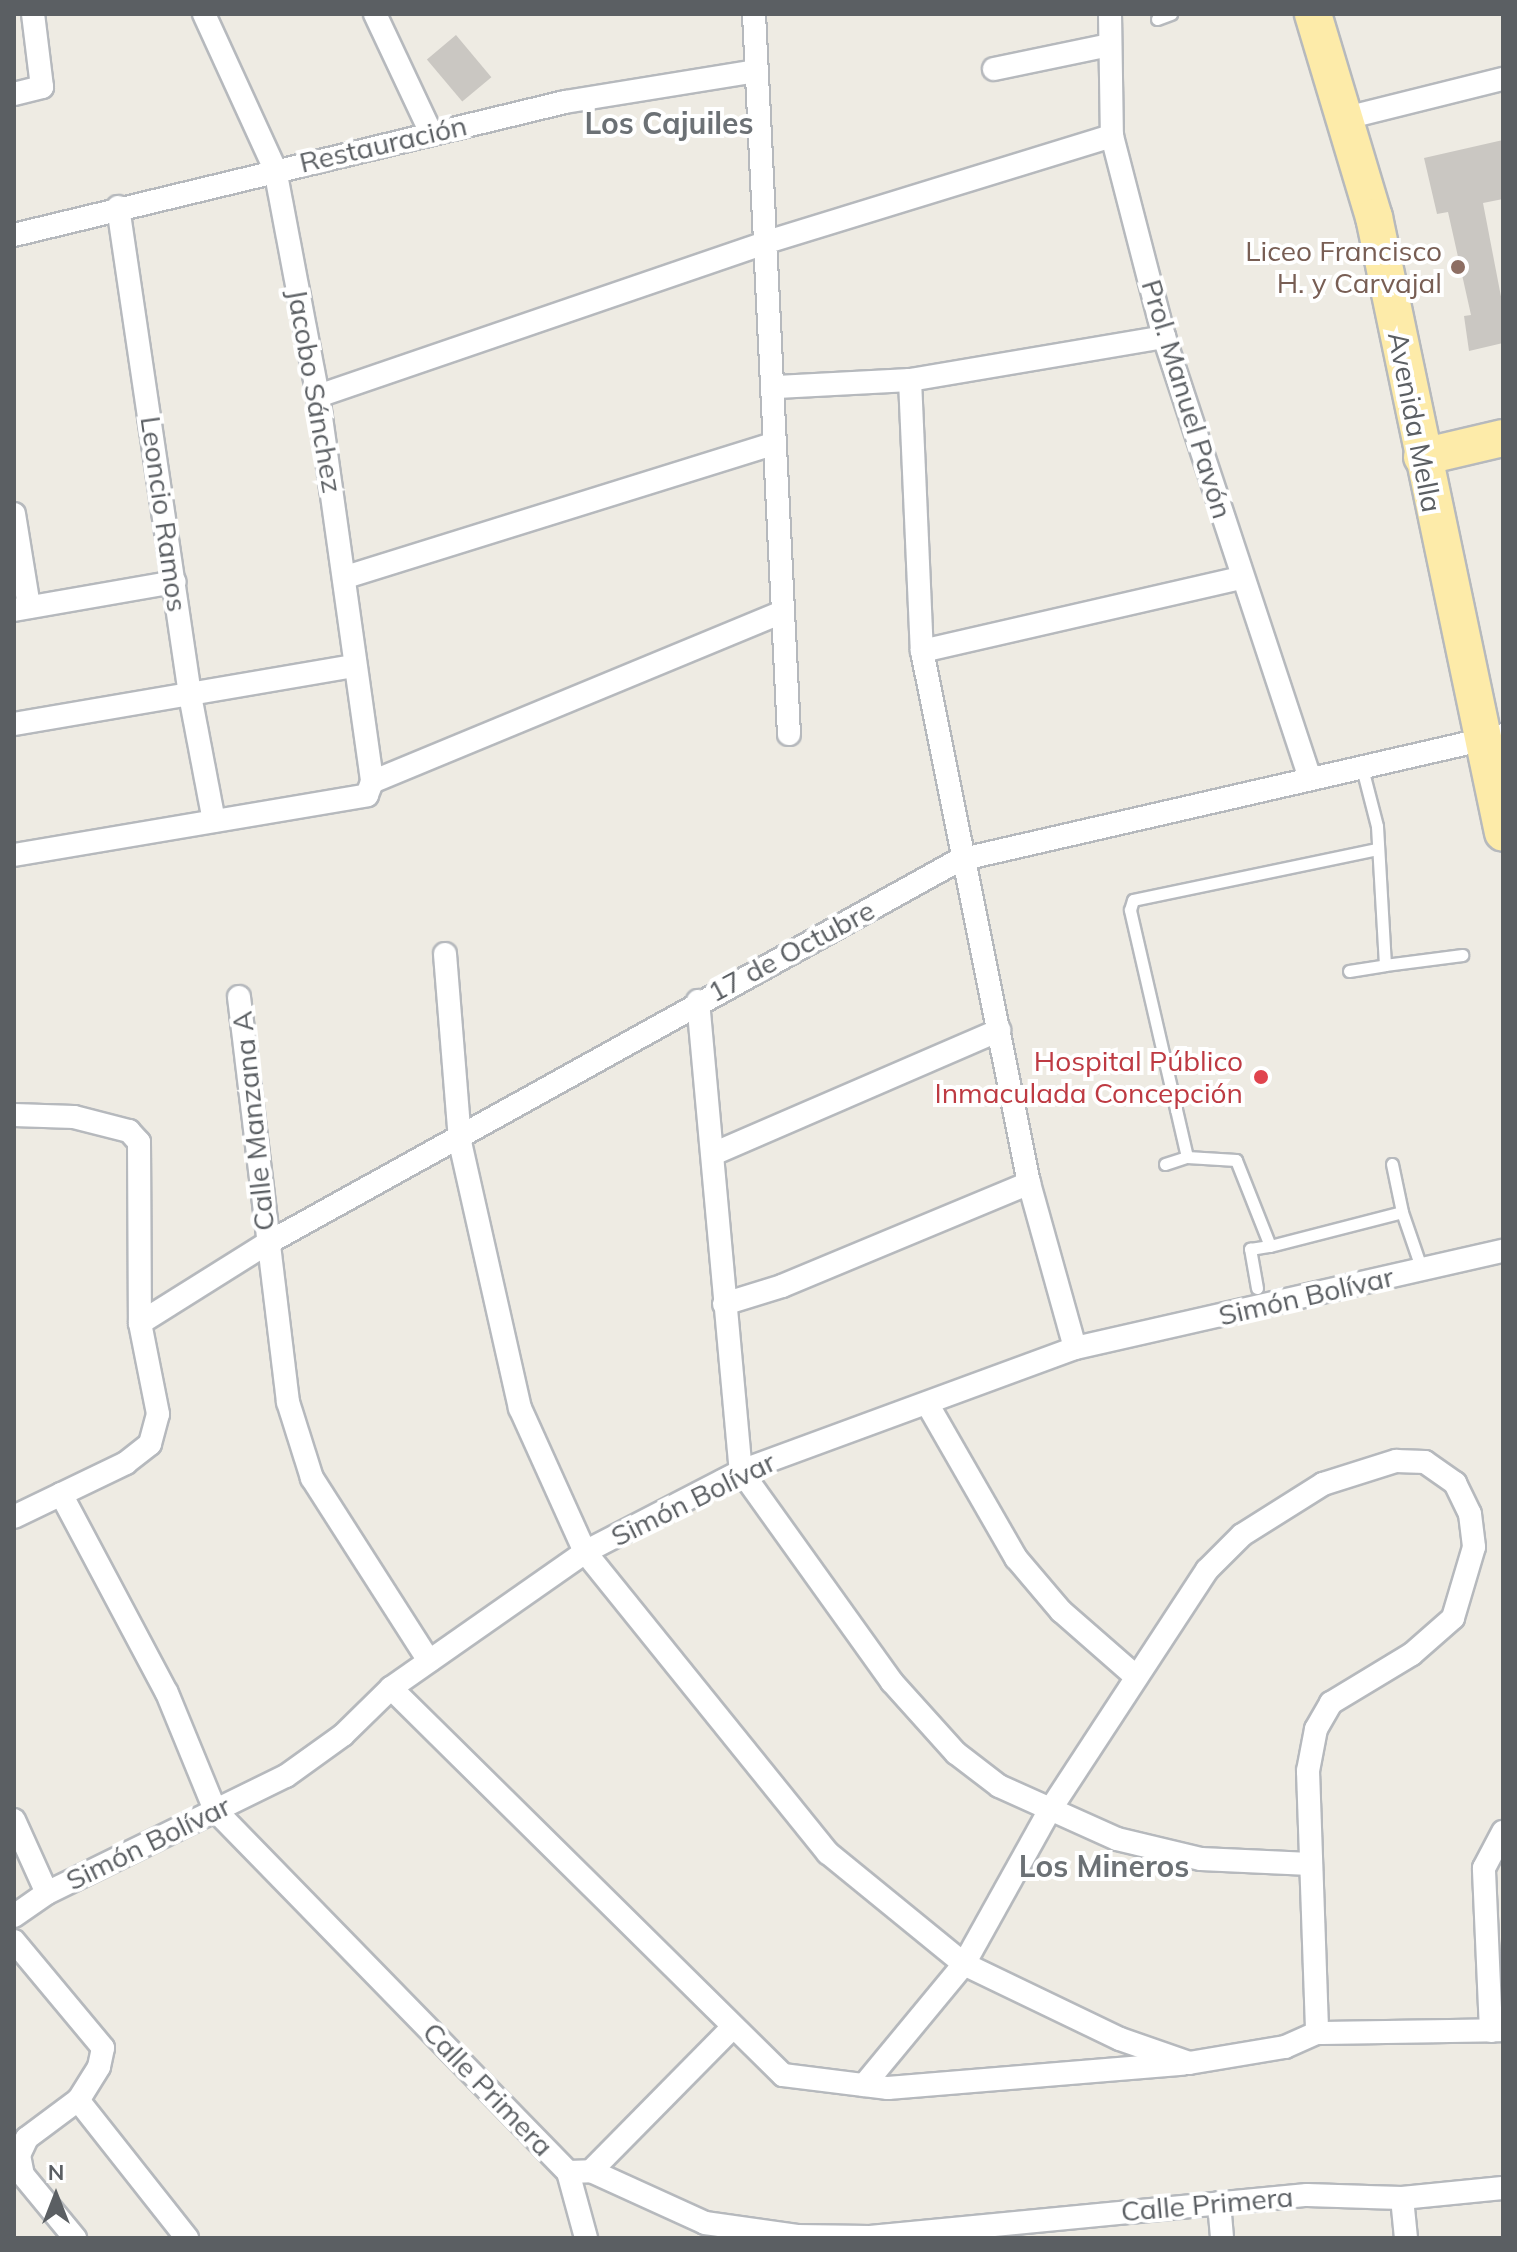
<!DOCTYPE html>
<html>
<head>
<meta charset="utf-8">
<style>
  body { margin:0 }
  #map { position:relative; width:1517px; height:2252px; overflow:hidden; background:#eeebe3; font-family:Mulish,sans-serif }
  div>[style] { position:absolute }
  .building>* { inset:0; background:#cac7c2; transform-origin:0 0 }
  .roads { filter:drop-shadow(2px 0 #b6b9bd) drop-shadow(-2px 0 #b6b9bd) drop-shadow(0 2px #b6b9bd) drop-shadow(0 -2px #b6b9bd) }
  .lane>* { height:11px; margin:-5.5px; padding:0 5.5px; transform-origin:5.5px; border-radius:5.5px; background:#fff }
  .street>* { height:22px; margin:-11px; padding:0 11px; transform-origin:11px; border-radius:11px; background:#fff }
  .primary>* { height:36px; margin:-18px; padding:0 18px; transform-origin:18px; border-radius:18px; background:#fdeba9 }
  .dots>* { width:22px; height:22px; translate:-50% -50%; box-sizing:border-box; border:4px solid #fff; border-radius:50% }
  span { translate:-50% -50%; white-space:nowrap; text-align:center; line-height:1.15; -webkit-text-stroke:8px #fff; paint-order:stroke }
  .street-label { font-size:28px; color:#5b5f63 }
  .education-label { font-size:28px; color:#785e54 }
  .right { translate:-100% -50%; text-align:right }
  .health-label { font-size:28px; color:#be3a42 }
  .neighbourhood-label { font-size:30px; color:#6c7175; font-weight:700 }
  .frame { position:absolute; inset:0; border:16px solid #5b5f63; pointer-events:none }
  .north { position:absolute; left:16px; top:2156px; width:80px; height:80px; -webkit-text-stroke:6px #fff; paint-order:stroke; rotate:0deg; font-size:22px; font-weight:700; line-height:32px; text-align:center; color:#5b5f63 }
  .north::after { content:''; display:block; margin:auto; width:28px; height:36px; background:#5b5f63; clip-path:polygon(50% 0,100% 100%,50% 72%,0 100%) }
</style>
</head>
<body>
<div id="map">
  <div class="building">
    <div style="left:456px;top:35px;width:55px;height:38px;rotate:50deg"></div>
    <div style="clip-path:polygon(1503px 140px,1503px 199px,1483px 203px,1503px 307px,1503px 343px,1469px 351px,1464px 316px,1471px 315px,1448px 212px,1437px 214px,1424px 158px)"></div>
  </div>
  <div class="roads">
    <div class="lane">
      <div style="left:1157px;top:19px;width:15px;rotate:-20deg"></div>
      <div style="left:1377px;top:849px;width:249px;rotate:168.2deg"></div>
      <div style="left:1133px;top:900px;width:10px;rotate:107deg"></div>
      <div style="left:1130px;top:910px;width:253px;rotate:77deg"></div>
      <div style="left:1187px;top:1157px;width:49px;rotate:3.5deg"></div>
      <div style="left:1236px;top:1160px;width:92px;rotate:68.4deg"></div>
      <div style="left:1270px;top:1246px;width:136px;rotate:-14.4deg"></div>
      <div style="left:1402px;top:1212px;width:61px;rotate:71deg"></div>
      <div style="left:1385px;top:965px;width:78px;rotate:-7.4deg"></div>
      <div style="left:1349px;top:971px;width:36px;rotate:-9deg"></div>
      <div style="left:1385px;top:965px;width:139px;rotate:-93.3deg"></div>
      <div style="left:1377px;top:826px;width:60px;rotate:-104.5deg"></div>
      <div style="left:1165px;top:1164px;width:23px;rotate:-18deg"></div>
      <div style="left:1392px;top:1164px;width:49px;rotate:78.2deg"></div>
      <div style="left:1257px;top:1288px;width:40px;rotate:-100deg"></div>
      <div style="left:1250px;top:1249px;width:20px;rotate:-9deg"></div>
    </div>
    <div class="street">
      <div style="left:204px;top:14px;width:170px;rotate:65.4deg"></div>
      <div style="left:275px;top:169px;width:231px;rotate:79.3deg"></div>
      <div style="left:318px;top:396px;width:390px;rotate:82deg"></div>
      <div style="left:375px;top:14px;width:132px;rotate:64.8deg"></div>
      <div style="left:754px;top:14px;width:721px;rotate:87.22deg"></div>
      <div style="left:1110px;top:14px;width:122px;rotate:89.1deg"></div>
      <div style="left:1112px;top:136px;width:208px;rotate:75.5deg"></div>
      <div style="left:1164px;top:337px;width:461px;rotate:71.7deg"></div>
      <div style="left:994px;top:69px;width:118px;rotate:-11.7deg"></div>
      <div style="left:14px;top:94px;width:29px;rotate:-14deg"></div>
      <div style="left:42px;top:87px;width:74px;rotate:-97deg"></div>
      <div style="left:1346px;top:118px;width:162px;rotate:-14deg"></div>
      <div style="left:118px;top:207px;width:488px;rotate:81.6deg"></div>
      <div style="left:189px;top:690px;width:133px;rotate:79.2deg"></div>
      <div style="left:14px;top:235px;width:567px;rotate:-13.57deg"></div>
      <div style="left:565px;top:102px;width:193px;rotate:-9.2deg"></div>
      <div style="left:910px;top:380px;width:271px;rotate:87.5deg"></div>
      <div style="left:922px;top:651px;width:543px;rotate:78.63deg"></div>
      <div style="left:1029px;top:1183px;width:171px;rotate:74.4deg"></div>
      <div style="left:777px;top:387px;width:133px;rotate:-3deg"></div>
      <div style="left:910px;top:380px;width:258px;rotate:-9.6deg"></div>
      <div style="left:318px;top:396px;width:475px;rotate:-18.9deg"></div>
      <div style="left:767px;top:242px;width:361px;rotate:-17.1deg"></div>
      <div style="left:14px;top:514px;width:94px;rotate:80.8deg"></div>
      <div style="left:346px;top:577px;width:446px;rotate:-17.3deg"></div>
      <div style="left:14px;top:610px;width:163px;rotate:-9.9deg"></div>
      <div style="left:922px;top:651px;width:328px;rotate:-12.9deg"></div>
      <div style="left:14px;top:724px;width:343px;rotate:-9.7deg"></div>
      <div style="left:14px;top:855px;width:358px;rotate:-9.6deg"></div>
      <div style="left:367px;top:795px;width:14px;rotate:-69deg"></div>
      <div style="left:372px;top:782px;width:444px;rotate:-22.5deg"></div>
      <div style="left:445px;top:954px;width:189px;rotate:85.4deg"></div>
      <div style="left:460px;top:1142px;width:273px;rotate:77.3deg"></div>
      <div style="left:520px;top:1408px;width:158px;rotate:65.7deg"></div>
      <div style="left:585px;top:1552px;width:387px;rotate:51.1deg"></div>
      <div style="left:828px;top:1853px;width:176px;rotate:39.2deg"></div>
      <div style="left:964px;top:1964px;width:173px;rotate:25.7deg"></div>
      <div style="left:1120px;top:2039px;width:73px;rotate:19.2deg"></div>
      <div style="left:1189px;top:2063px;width:97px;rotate:-9.5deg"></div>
      <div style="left:1285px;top:2047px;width:35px;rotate:-24deg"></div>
      <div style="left:1317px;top:2033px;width:186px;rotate:-0.9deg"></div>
      <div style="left:239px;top:997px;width:408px;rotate:83.1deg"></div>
      <div style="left:288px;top:1402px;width:80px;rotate:72.5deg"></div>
      <div style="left:312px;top:1478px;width:217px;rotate:57.4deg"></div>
      <div style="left:698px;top:1001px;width:472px;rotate:84.8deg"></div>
      <div style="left:741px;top:1471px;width:259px;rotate:54.4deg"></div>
      <div style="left:892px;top:1682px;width:96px;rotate:48deg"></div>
      <div style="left:956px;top:1753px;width:54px;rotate:37.5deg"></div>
      <div style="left:999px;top:1786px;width:129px;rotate:24.2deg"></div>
      <div style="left:1117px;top:1839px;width:86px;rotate:13.4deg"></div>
      <div style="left:1201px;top:1859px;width:109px;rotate:2.6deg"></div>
      <div style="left:14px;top:1115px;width:60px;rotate:1.9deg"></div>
      <div style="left:74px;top:1117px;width:57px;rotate:14.3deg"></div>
      <div style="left:129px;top:1131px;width:15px;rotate:48deg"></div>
      <div style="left:139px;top:1142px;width:181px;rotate:89.7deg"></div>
      <div style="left:140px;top:1323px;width:93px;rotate:78.8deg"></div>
      <div style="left:158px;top:1414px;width:31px;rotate:105deg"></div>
      <div style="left:150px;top:1444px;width:31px;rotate:142deg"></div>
      <div style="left:126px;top:1463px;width:124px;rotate:154.3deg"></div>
      <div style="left:713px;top:1154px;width:312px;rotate:-23.4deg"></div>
      <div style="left:724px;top:1304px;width:61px;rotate:-17.2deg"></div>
      <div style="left:782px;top:1286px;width:268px;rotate:-22.6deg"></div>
      <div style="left:140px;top:1323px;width:149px;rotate:-32.1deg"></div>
      <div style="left:266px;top:1244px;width:792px;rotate:-28.99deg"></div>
      <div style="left:959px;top:860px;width:558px;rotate:-12.94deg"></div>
      <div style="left:928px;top:1405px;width:177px;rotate:60.1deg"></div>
      <div style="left:1016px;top:1558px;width:70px;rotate:49.7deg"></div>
      <div style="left:1061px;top:1611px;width:97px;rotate:41.2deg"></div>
      <div style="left:61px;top:1494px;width:225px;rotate:62deg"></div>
      <div style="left:167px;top:1693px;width:126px;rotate:67.7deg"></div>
      <div style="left:215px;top:1810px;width:506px;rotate:45.72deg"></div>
      <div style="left:568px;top:2172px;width:23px;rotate:-2deg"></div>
      <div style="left:591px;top:2171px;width:125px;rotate:24.5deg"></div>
      <div style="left:705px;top:2223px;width:93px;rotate:8deg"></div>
      <div style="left:797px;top:2236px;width:73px;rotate:0.8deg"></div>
      <div style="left:870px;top:2237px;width:439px;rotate:-5.5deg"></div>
      <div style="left:1307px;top:2195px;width:95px;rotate:1.8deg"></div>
      <div style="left:1402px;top:2198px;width:101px;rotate:-5.7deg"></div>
      <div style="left:391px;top:1688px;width:551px;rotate:44.63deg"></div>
      <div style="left:783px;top:2075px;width:106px;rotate:7.1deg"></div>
      <div style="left:888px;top:2088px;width:295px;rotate:-4.7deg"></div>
      <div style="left:14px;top:1820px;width:80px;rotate:65.7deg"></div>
      <div style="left:14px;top:1916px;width:40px;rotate:-34.9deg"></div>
      <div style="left:47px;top:1893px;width:266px;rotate:-26.1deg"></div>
      <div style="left:286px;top:1776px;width:70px;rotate:-35.7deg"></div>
      <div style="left:343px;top:1735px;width:67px;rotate:-44.4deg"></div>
      <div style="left:391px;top:1688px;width:237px;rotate:-35deg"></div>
      <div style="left:585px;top:1552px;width:176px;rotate:-27.4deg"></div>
      <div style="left:741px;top:1471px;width:356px;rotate:-20.2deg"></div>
      <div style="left:1075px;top:1348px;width:439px;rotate:-12.8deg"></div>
      <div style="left:14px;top:1941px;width:139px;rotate:50.2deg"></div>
      <div style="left:103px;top:2048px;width:19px;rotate:102deg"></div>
      <div style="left:99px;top:2067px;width:39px;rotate:122deg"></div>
      <div style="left:78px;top:2100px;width:64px;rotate:143.3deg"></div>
      <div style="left:27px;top:2138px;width:19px;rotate:115deg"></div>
      <div style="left:19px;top:2155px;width:20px;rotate:79deg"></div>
      <div style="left:23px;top:2175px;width:82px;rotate:50.5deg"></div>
      <div style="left:1491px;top:2031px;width:163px;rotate:-92.5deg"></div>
      <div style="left:1484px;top:1868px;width:41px;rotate:-62.2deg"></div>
      <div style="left:864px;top:2085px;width:157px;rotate:-50.4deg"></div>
      <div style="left:964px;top:1964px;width:173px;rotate:-60.9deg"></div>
      <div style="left:1048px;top:1813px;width:290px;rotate:-56.8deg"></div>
      <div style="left:1207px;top:1570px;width:49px;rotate:-45deg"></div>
      <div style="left:1242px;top:1535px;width:96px;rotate:-32.2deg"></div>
      <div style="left:1323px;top:1484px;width:77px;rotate:-17.5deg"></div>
      <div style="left:1396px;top:1461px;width:29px;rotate:2deg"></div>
      <div style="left:1425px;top:1462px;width:37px;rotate:35deg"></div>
      <div style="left:1455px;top:1483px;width:34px;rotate:64deg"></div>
      <div style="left:1470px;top:1514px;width:33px;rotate:83deg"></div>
      <div style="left:1474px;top:1547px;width:74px;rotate:106.5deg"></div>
      <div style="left:1453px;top:1618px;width:55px;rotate:138.7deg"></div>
      <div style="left:1412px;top:1654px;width:95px;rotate:148.8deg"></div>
      <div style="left:1331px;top:1703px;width:30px;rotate:120deg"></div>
      <div style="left:1316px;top:1729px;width:43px;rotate:100.8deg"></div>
      <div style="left:1308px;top:1771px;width:262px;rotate:88deg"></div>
      <div style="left:78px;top:2100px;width:176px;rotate:51.7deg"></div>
      <div style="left:591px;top:2171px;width:202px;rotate:-45.4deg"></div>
      <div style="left:568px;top:2172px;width:68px;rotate:74.7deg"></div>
      <div style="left:1402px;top:2198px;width:40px;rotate:84.3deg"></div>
      <div style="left:1219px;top:2203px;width:35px;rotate:85deg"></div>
    </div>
    <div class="primary">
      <div style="left:1313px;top:14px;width:212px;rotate:73.3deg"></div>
      <div style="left:1374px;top:217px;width:629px;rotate:78.17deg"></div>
      <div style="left:1422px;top:457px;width:83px;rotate:-13.2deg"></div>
    </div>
  </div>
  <div class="dots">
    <div style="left:1458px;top:267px;background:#8d6e63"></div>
    <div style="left:1261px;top:1077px;background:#e0444e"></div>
  </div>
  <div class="street-label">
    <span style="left:383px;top:144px;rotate:-13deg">Restauración</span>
    <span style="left:315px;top:391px;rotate:80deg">Jacobo Sánchez</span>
    <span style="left:1187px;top:399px;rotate:73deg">Prol. Manuel Pavón</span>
    <span style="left:1415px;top:422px;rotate:79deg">Avenida Mella</span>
    <span style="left:164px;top:514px;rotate:82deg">Leoncio Ramos</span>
    <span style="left:791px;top:951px;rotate:-28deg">17 de Octubre</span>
    <span style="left:253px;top:1121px;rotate:-96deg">Calle Manzana A</span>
    <span style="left:1306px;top:1296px;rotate:-13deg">Simón Bolívar</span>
    <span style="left:693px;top:1499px;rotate:-26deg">Simón Bolívar</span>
    <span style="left:148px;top:1843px;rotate:-26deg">Simón Bolívar</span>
    <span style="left:488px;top:2089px;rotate:46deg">Calle Primera</span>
    <span style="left:1207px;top:2204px;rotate:-5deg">Calle Primera</span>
  </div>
  <div class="education-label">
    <span class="right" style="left:1442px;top:267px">Liceo Francisco<br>H. y Carvajal</span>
  </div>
  <div class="health-label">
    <span class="right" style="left:1243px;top:1077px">Hospital Público<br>Inmaculada Concepción</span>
  </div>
  <div class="neighbourhood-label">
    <span style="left:669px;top:123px">Los Cajuiles</span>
    <span style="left:1104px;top:1866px">Los Mineros</span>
  </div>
  <div class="frame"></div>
  <div class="north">N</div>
</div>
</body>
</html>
